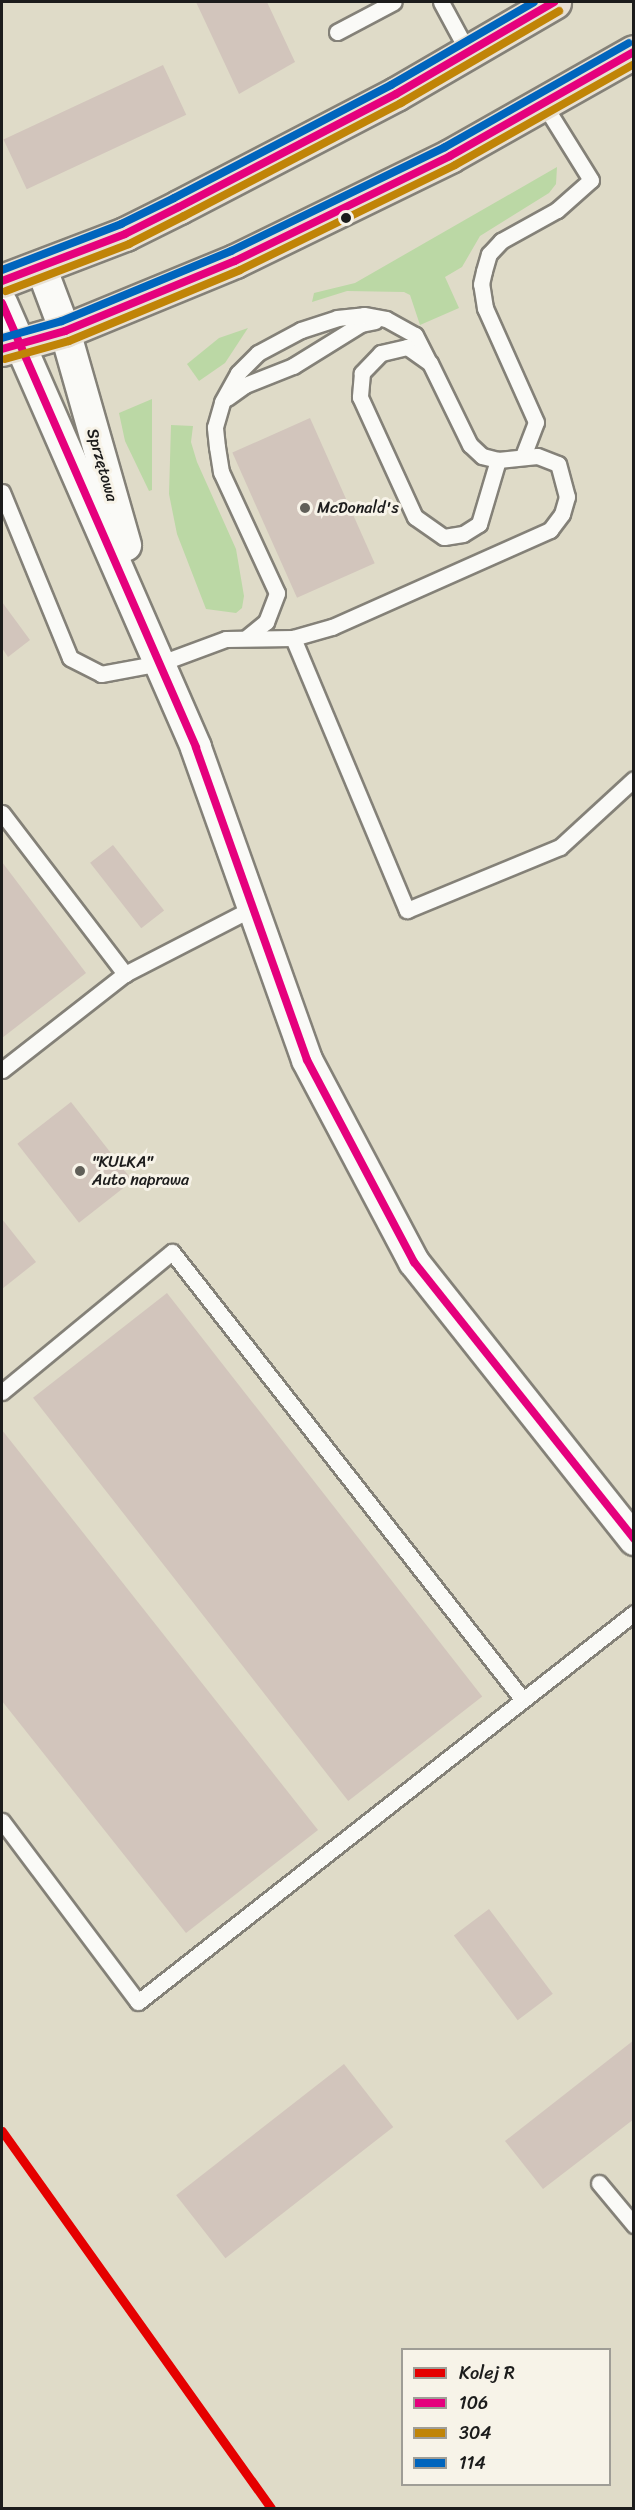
<!DOCTYPE html>
<html>
<head>
<meta charset="utf-8">
<style>
  body { margin:0 }
  #map { position:relative; width:635px; height:2510px; overflow:hidden; background:#dfdbc8; font-family:Sriracha,sans-serif }
  div>[style] { position:absolute }
  .green>* { inset:0; background:#bbd8a5 }
  .building>* { inset:0; background:#d2c5bc; transform-origin:0 0 }
  .roads { filter:drop-shadow(2px 0 #848178) drop-shadow(-2px 0 #848178) drop-shadow(0 2px #848178) drop-shadow(0 -2px #848178) }
  .service>* { height:15px; margin:-7.5px; padding:0 7.5px; transform-origin:7.5px; border-radius:7.5px; background:#fafaf7 }
  .minor>* { height:30px; margin:-15px; padding:0 15px; transform-origin:15px; border-radius:15px; background:#fafaf7 }
  .primary>* { height:33px; margin:-16.5px; padding:0 16.5px; transform-origin:16.5px; border-radius:16.5px; background:#e8e1d4 }
  .bus-1>* { height:8px; margin:-4px; padding:0 4px; transform-origin:4px; border-radius:4px; background:#e5007d }
  .bus-2>* { height:8px; margin:-4px; padding:0 4px; transform-origin:4px; border-radius:4px; background:#c08407 }
  .bus-3>* { height:8px; margin:-4px; padding:0 4px; transform-origin:4px; border-radius:4px; background:#0065bd }
  .rail-1>* { height:9px; margin:-4.5px; padding:0 4.5px; transform-origin:4.5px; border-radius:4.5px; background:#e50000 }
  .dots>* { width:16px; height:16px; translate:-50% -50%; box-sizing:border-box; border:3px solid #f7f3e8; border-radius:50% }
  span { translate:-50% -50%; white-space:nowrap; text-align:center; line-height:1.15; -webkit-text-stroke:6px #f7f3e8; paint-order:stroke }
  .street-label { font-size:16px; color:#1c1c1c }
  .poi-label { font-size:16px; color:#1c1c1c }
  .left { translate:0 -50%; text-align:left }
  .frame { position:absolute; inset:0; border:3px solid #1c1c1c; pointer-events:none }
  .legend { position:absolute; left:401px; top:2348px; width:210px; height:138px; box-sizing:border-box; background:#f7f3e8; border:2px solid #9f9d96; margin:0; padding:8px 10px; list-style:none; font-size:18px; color:#1c1c1c }
  .legend li { display:flex; align-items:center; gap:12px; height:30px }
  .legend b { width:30px; border:2px solid #9f9d96 }
</style>
</head>
<body>
<div id="map">
  <div class="green">
    <div style="clip-path:polygon(557px 167px,556px 184px,549px 193px,480px 236px,462px 267px,445px 277px,459px 308px,420px 325px,410px 295px,404px 292px,347px 291px,312px 302px,314px 293px,355px 283px)"></div>
    <div style="clip-path:polygon(248px 328px,225px 363px,199px 381px,187px 364px,219px 338px)"></div>
    <div style="clip-path:polygon(152px 399px,152px 490px,149px 491px,125px 441px,119px 413px)"></div>
    <div style="clip-path:polygon(171px 425px,193px 426px,191px 442px,197px 462px,236px 549px,244px 596px,242px 608px,236px 613px,206px 609px,177px 534px,169px 494px)"></div>
  </div>
  <div class="building">
    <div style="clip-path:polygon(196px 2px,267px 2px,295px 62px,239px 94px)"></div>
    <div style="left:163px;top:65px;width:55px;height:176px;rotate:65deg"></div>
    <div style="left:310px;top:418px;width:159px;height:85px;rotate:66deg"></div>
    <div style="clip-path:polygon(2px 602px,30px 640px,8px 657px,2px 648px)"></div>
    <div style="left:113px;top:845px;width:83px;height:29px;rotate:52deg"></div>
    <div style="clip-path:polygon(2px 862px,86px 973px,2px 1038px)"></div>
    <div style="left:71px;top:1102px;width:100px;height:68px;rotate:52deg"></div>
    <div style="clip-path:polygon(2px 1219px,36px 1262px,2px 1289px)"></div>
    <div style="left:167px;top:1293px;width:512px;height:170px;rotate:52deg"></div>
    <div style="clip-path:polygon(2px 1430px,318px 1830px,186px 1933px,2px 1701px)"></div>
    <div style="left:489px;top:1909px;width:106px;height:44px;rotate:53deg"></div>
    <div style="clip-path:polygon(634px 2040px,634px 2119px,543px 2189px,505px 2141px)"></div>
    <div style="left:344px;top:2064px;width:80px;height:213px;rotate:52deg"></div>
  </div>
  <div class="roads">
    <div class="service">
      <div style="left:441px;top:2px;width:57px;rotate:61.6deg"></div>
      <div style="left:337px;top:32px;width:64px;rotate:-27.8deg"></div>
      <div style="left:227px;top:398px;width:22px;rotate:-36deg"></div>
      <div style="left:245px;top:385px;width:52px;rotate:-21.6deg"></div>
      <div style="left:293px;top:366px;width:80px;rotate:-31.7deg"></div>
      <div style="left:361px;top:324px;width:14px;rotate:-12deg"></div>
      <div style="left:523px;top:456px;width:36px;rotate:-69deg"></div>
      <div style="left:536px;top:422px;width:125px;rotate:-114.1deg"></div>
      <div style="left:485px;top:308px;width:24px;rotate:-99deg"></div>
      <div style="left:481px;top:284px;width:13px;rotate:-77deg"></div>
      <div style="left:484px;top:271px;width:18px;rotate:-74deg"></div>
      <div style="left:489px;top:254px;width:18px;rotate:-47deg"></div>
      <div style="left:501px;top:241px;width:64px;rotate:-29deg"></div>
      <div style="left:557px;top:210px;width:45px;rotate:-41.4deg"></div>
      <div style="left:591px;top:180px;width:91px;rotate:-121.9deg"></div>
      <div style="left:2px;top:492px;width:179px;rotate:67.7deg"></div>
      <div style="left:70px;top:658px;width:35px;rotate:27deg"></div>
      <div style="left:101px;top:674px;width:61px;rotate:-10.4deg"></div>
      <div style="left:161px;top:663px;width:69px;rotate:-20.3deg"></div>
      <div style="left:226px;top:639px;width:67px;rotate:-0.9deg"></div>
      <div style="left:293px;top:638px;width:295px;rotate:67.3deg"></div>
      <div style="left:407px;top:910px;width:165px;rotate:-22.4deg"></div>
      <div style="left:560px;top:847px;width:100px;rotate:-42.6deg"></div>
      <div style="left:246px;top:638px;width:26px;rotate:-39deg"></div>
      <div style="left:266px;top:622px;width:31px;rotate:-69deg"></div>
      <div style="left:277px;top:593px;width:133px;rotate:-114.8deg"></div>
      <div style="left:221px;top:472px;width:25px;rotate:-99deg"></div>
      <div style="left:217px;top:447px;width:20px;rotate:-96deg"></div>
      <div style="left:215px;top:427px;width:26px;rotate:-74deg"></div>
      <div style="left:222px;top:402px;width:33px;rotate:-61deg"></div>
      <div style="left:238px;top:373px;width:28px;rotate:-45deg"></div>
      <div style="left:258px;top:353px;width:49px;rotate:-28.1deg"></div>
      <div style="left:301px;top:330px;width:38px;rotate:-18deg"></div>
      <div style="left:337px;top:318px;width:27px;rotate:-6deg"></div>
      <div style="left:364px;top:315px;width:22px;rotate:10deg"></div>
      <div style="left:386px;top:319px;width:33px;rotate:29deg"></div>
      <div style="left:415px;top:335px;width:28px;rotate:63deg"></div>
      <div style="left:293px;top:638px;width:41px;rotate:-15.8deg"></div>
      <div style="left:332px;top:627px;width:239px;rotate:-24deg"></div>
      <div style="left:550px;top:530px;width:20px;rotate:-53deg"></div>
      <div style="left:562px;top:514px;width:18px;rotate:-74deg"></div>
      <div style="left:567px;top:497px;width:34px;rotate:-105deg"></div>
      <div style="left:558px;top:464px;width:22px;rotate:-159deg"></div>
      <div style="left:537px;top:456px;width:39px;rotate:174deg"></div>
      <div style="left:498px;top:460px;width:16px;rotate:-166deg"></div>
      <div style="left:482px;top:456px;width:16px;rotate:-137deg"></div>
      <div style="left:470px;top:445px;width:91px;rotate:-116deg"></div>
      <div style="left:430px;top:363px;width:28px;rotate:-145deg"></div>
      <div style="left:407px;top:347px;width:27px;rotate:167deg"></div>
      <div style="left:381px;top:353px;width:28px;rotate:134deg"></div>
      <div style="left:362px;top:373px;width:24px;rotate:95deg"></div>
      <div style="left:360px;top:397px;width:132px;rotate:65.4deg"></div>
      <div style="left:415px;top:517px;width:35px;rotate:35deg"></div>
      <div style="left:444px;top:537px;width:19px;rotate:-9deg"></div>
      <div style="left:463px;top:534px;width:19px;rotate:-32deg"></div>
      <div style="left:479px;top:524px;width:67px;rotate:-73.5deg"></div>
      <div style="left:2px;top:813px;width:203px;rotate:52.6deg"></div>
      <div style="left:2px;top:1070px;width:156px;rotate:-38deg"></div>
      <div style="left:125px;top:974px;width:144px;rotate:-27.3deg"></div>
      <div style="left:2px;top:1392px;width:220px;rotate:-39.5deg"></div>
      <div style="left:172px;top:1252px;width:569px;rotate:51.92deg"></div>
      <div style="left:2px;top:1821px;width:226px;rotate:53.1deg"></div>
      <div style="left:138px;top:2002px;width:630px;rotate:-38.11deg"></div>
      <div style="left:599px;top:2183px;width:55px;rotate:50.2deg"></div>
    </div>
    <div class="minor">
      <div style="left:41px;top:267px;width:68px;rotate:69.4deg"></div>
      <div style="left:65px;top:331px;width:223px;rotate:74.1deg"></div>
      <div style="left:2px;top:303px;width:485px;rotate:66.4deg"></div>
      <div style="left:196px;top:748px;width:331px;rotate:70.4deg"></div>
      <div style="left:307px;top:1060px;width:229px;rotate:62.1deg"></div>
      <div style="left:414px;top:1262px;width:355px;rotate:51.6deg"></div>
    </div>
    <div class="primary">
      <div style="left:2px;top:281px;width:132px;rotate:-20.9deg"></div>
      <div style="left:125px;top:234px;width:60px;rotate:-26.6deg"></div>
      <div style="left:179px;top:207px;width:245px;rotate:-27.5deg"></div>
      <div style="left:396px;top:94px;width:183px;rotate:-30.2deg"></div>
      <div style="left:2px;top:349px;width:66px;rotate:-15.9deg"></div>
      <div style="left:65px;top:331px;width:184px;rotate:-22.4deg"></div>
      <div style="left:235px;top:261px;width:239px;rotate:-26deg"></div>
      <div style="left:450px;top:156px;width:211px;rotate:-29.5deg"></div>
    </div>
  </div>
  <div class="bus-1">
    <div style="left:2px;top:281px;width:132px;rotate:-20.9deg"></div>
    <div style="left:125px;top:234px;width:60px;rotate:-26.6deg"></div>
    <div style="left:179px;top:207px;width:245px;rotate:-27.5deg"></div>
    <div style="left:396px;top:94px;width:183px;rotate:-30.2deg"></div>
    <div style="left:2px;top:303px;width:485px;rotate:66.4deg"></div>
    <div style="left:196px;top:748px;width:331px;rotate:70.4deg"></div>
    <div style="left:307px;top:1060px;width:229px;rotate:62.1deg"></div>
    <div style="left:414px;top:1262px;width:354px;rotate:51.5deg"></div>
    <div style="left:2px;top:349px;width:66px;rotate:-15.9deg"></div>
    <div style="left:65px;top:331px;width:184px;rotate:-22.4deg"></div>
    <div style="left:235px;top:261px;width:239px;rotate:-26deg"></div>
    <div style="left:450px;top:156px;width:211px;rotate:-29.5deg"></div>
  </div>
  <div class="bus-2">
    <div style="left:6px;top:291px;width:132px;rotate:-20.9deg"></div>
    <div style="left:129px;top:244px;width:62px;rotate:-27deg"></div>
    <div style="left:184px;top:216px;width:245px;rotate:-27.5deg"></div>
    <div style="left:401px;top:103px;width:183px;rotate:-30.2deg"></div>
    <div style="left:5px;top:359px;width:66px;rotate:-15.7deg"></div>
    <div style="left:69px;top:341px;width:185px;rotate:-22.5deg"></div>
    <div style="left:240px;top:270px;width:239px;rotate:-26deg"></div>
    <div style="left:455px;top:165px;width:206px;rotate:-29.4deg"></div>
  </div>
  <div class="bus-3">
    <div style="left:2px;top:270px;width:128px;rotate:-21.1deg"></div>
    <div style="left:121px;top:224px;width:59px;rotate:-26.1deg"></div>
    <div style="left:174px;top:198px;width:245px;rotate:-27.5deg"></div>
    <div style="left:391px;top:85px;width:165px;rotate:-30.1deg"></div>
    <div style="left:2px;top:338px;width:62px;rotate:-15.8deg"></div>
    <div style="left:62px;top:321px;width:183px;rotate:-22.5deg"></div>
    <div style="left:231px;top:251px;width:238px;rotate:-25.9deg"></div>
    <div style="left:445px;top:147px;width:211px;rotate:-29.5deg"></div>
  </div>
  <div class="rail-1">
    <div style="left:2px;top:2131px;width:463px;rotate:54.5deg"></div>
  </div>
  <div class="dots">
    <div style="left:346px;top:218px;background:#1c1c1c"></div>
    <div style="left:305px;top:508px;background:#605f58"></div>
    <div style="left:80px;top:1171px;background:#605f58"></div>
  </div>
  <div class="street-label">
    <span style="left:102px;top:465px;rotate:74deg">Sprzętowa</span>
  </div>
  <div class="poi-label">
    <span class="left" style="left:317px;top:508px">McDonald's</span>
    <span class="left" style="left:92px;top:1171px">"KULKA"<br>Auto naprawa</span>
  </div>
  <div class="frame"></div>
  <ul class="legend">
  <li><b style="height:8px;background:#e50000"></b>Kolej R</li>
  <li><b style="height:8px;background:#e5007d"></b>106</li>
  <li><b style="height:8px;background:#c08407"></b>304</li>
  <li><b style="height:8px;background:#0065bd"></b>114</li>
  </ul>
</div>
</body>
</html>
